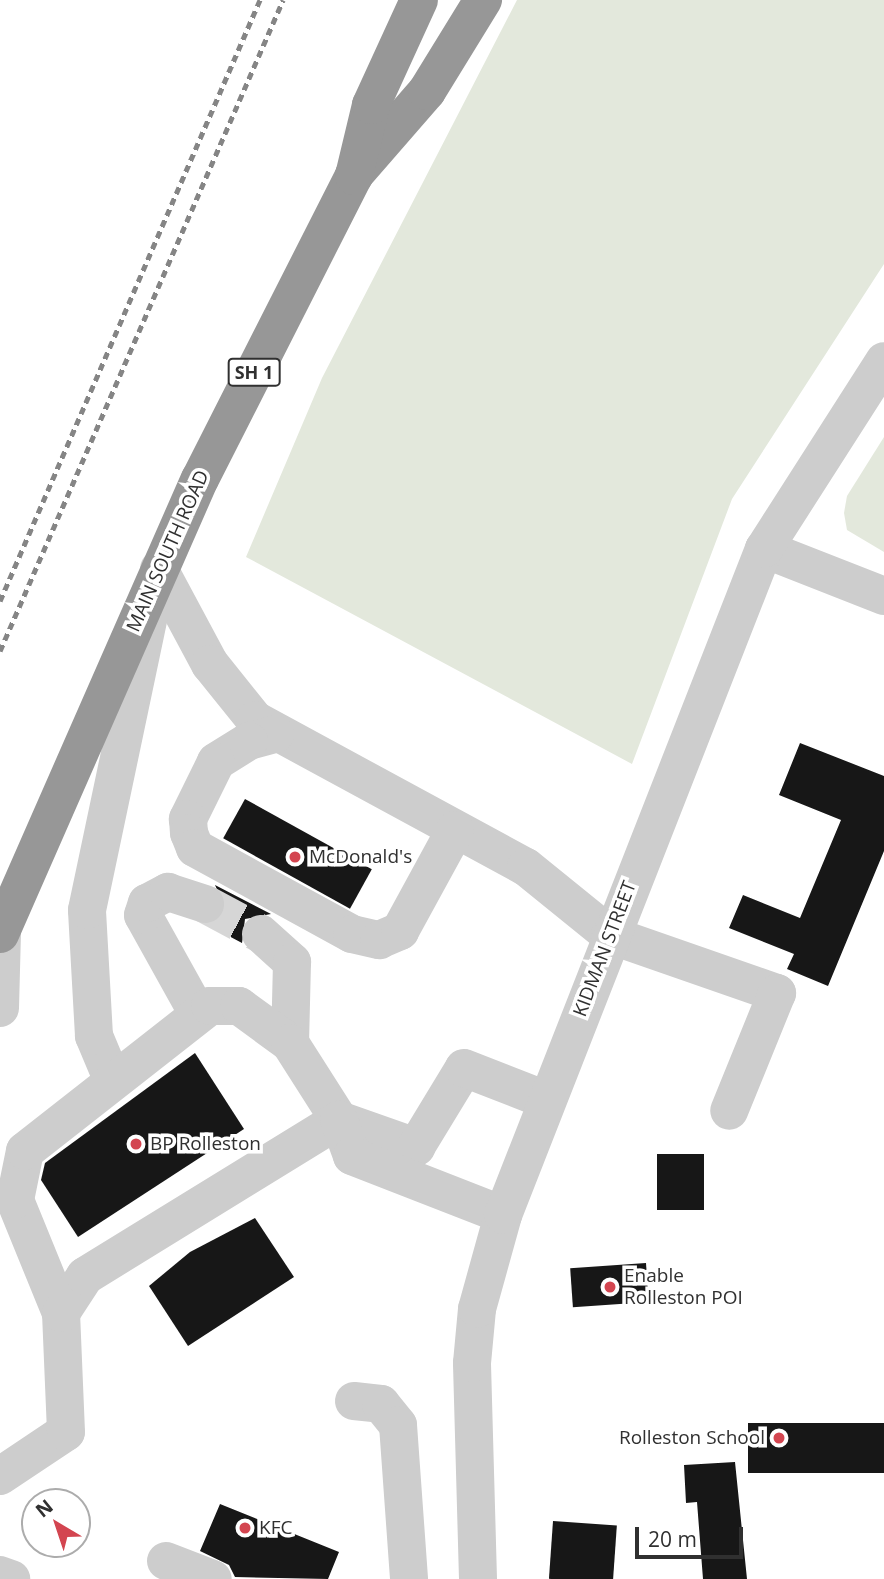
<!DOCTYPE html>
<html>
<head>
<meta charset="utf-8">
<style>
  body { margin:0 }
  #map { position:relative; width:884px; height:1579px; overflow:hidden; background:#fff; font-family:"Open Sans",sans-serif }
  div>[style] { position:absolute }
  .green>* { inset:0; background:#e3e8dc }
  .building>* { inset:0; background:#171717; transform-origin:0 0 }
  .minor-tunnel>* { height:38px; margin-top:-19px; transform-origin:0; background:repeating-linear-gradient(90deg,#d6d6d6 0 38px,transparent 0 57px) }
  .minor>* { height:38px; margin:-19px; padding:0 19px; transform-origin:19px; border-radius:19px; background:#cdcdcd }
  .highway>* { height:38px; margin:-19px; padding:0 19px; transform-origin:19px; border-radius:19px; background:#979797 }
  .rail>* { height:5px; margin-top:-2.5px; transform-origin:0; background:repeating-linear-gradient(90deg,#858585 0 7px,transparent 0 12px) }
  .dots>* { width:19px; height:19px; translate:-50% -50%; box-sizing:border-box; border:4px solid #fff; border-radius:50% }
  span { translate:-50% -50%; white-space:nowrap; text-align:center; line-height:1.15; -webkit-text-stroke:7px #fff; paint-order:stroke }
  .shield-label span { padding:2px 5px; background:#fff; border:2px solid; border-radius:5px; -webkit-text-stroke-width:0 }
  .shield-label { font-size:18px; color:#303030; font-weight:700 }
  .street-label { font-size:19px; color:#303030 }
  .poi-label { font-size:19px; color:#303030 }
  .left { translate:0 -50%; text-align:left }
  .right { translate:-100% -50%; text-align:right }
  .north { position:absolute; left:21px; top:1488px; width:70px; height:70px; box-sizing:border-box; background:#fff; border:2px solid #acacac; border-radius:50%; rotate:321deg; font-size:19px; font-weight:700; line-height:28px; text-align:center; color:#303030 }
  .north::after { content:''; display:block; margin:auto; width:24px; height:32px; background:#d34550; clip-path:polygon(50% 0,100% 100%,50% 72%,0 100%) }
  .scale { position:absolute; left:635px; top:1527px; width:108px; height:32px; box-sizing:border-box; border:4px solid #303030; border-top:0; padding-left:9px; font-size:21px; line-height:24px; white-space:nowrap; color:#303030; -webkit-text-stroke:5px #fff; paint-order:stroke }
</style>
</head>
<body>
<div id="map">
  <div class="green">
    <div style="clip-path:polygon(517px 0,884px 0,884px 264px,732px 499px,632px 764px,246px 557px,322px 378px)"></div>
    <div style="clip-path:polygon(884px 437px,884px 552px,847px 530px,844px 513px,847px 496px)"></div>
  </div>
  <div class="building">
    <div style="clip-path:polygon(800px 743px,884px 776px,884px 851px,828px 986px,787px 969px,794px 954px,729px 928px,743px 895px,800px 918px,841px 820px,779px 795px)"></div>
    <div style="left:245px;top:799px;width:145px;height:45px;rotate:29deg"></div>
    <div style="clip-path:polygon(215px 885px,271px 914px,245px 919px,242px 943px,208px 925px,226px 910px)"></div>
    <div style="clip-path:polygon(195px 1053px,244px 1129px,78px 1237px,41px 1180px,45px 1163px)"></div>
    <div style="left:704px;top:1154px;width:56px;height:47px;rotate:90deg"></div>
    <div style="clip-path:polygon(255px 1218px,294px 1277px,188px 1346px,149px 1286px,190px 1252px)"></div>
    <div style="left:646px;top:1263px;width:39px;height:76px;rotate:86deg"></div>
    <div style="left:884px;top:1423px;width:50px;height:136px;rotate:90deg"></div>
    <div style="clip-path:polygon(735px 1462px,747px 1579px,703px 1579px,697px 1502px,686px 1503px,684px 1465px)"></div>
    <div style="clip-path:polygon(220px 1504px,339px 1552px,328px 1579px,235px 1577px,229px 1565px,200px 1551px)"></div>
    <div style="left:553px;top:1521px;width:64px;height:58px;rotate:4deg"></div>
  </div>
  <div class="minor-tunnel">
    <div style="left:205px;top:904px;width:64px;rotate:28.2deg"></div>
  </div>
  <div class="minor">
    <div style="left:764px;top:549px;width:129px;rotate:21.4deg"></div>
    <div style="left:159px;top:569px;width:108px;rotate:61.8deg"></div>
    <div style="left:210px;top:664px;width:72px;rotate:51.2deg"></div>
    <div style="left:255px;top:720px;width:308px;rotate:28.5deg"></div>
    <div style="left:526px;top:867px;width:108px;rotate:39deg"></div>
    <div style="left:610px;top:935px;width:177px;rotate:19.2deg"></div>
    <div style="left:777px;top:993px;width:127px;rotate:112.1deg"></div>
    <div style="left:275px;top:734px;width:27px;rotate:165deg"></div>
    <div style="left:249px;top:741px;width:39px;rotate:148deg"></div>
    <div style="left:216px;top:762px;width:64px;rotate:116.2deg"></div>
    <div style="left:188px;top:819px;width:14px;rotate:86deg"></div>
    <div style="left:189px;top:833px;width:16px;rotate:68deg"></div>
    <div style="left:195px;top:848px;width:179px;rotate:28.7deg"></div>
    <div style="left:352px;top:934px;width:28px;rotate:13deg"></div>
    <div style="left:379px;top:940px;width:23px;rotate:-23deg"></div>
    <div style="left:400px;top:931px;width:115px;rotate:-61.4deg"></div>
    <div style="left:261px;top:934px;width:42px;rotate:42.1deg"></div>
    <div style="left:292px;top:962px;width:81px;rotate:91.4deg"></div>
    <div style="left:0;top:1008px;width:79px;rotate:-88.5deg"></div>
    <div style="left:198px;top:1014px;width:113px;rotate:-119.1deg"></div>
    <div style="left:143px;top:915px;width:13px;rotate:-72deg"></div>
    <div style="left:147px;top:903px;width:24px;rotate:-28deg"></div>
    <div style="left:168px;top:892px;width:39px;rotate:18deg"></div>
    <div style="left:112px;top:1079px;width:47px;rotate:-112.7deg"></div>
    <div style="left:94px;top:1036px;width:126px;rotate:-93.2deg"></div>
    <div style="left:87px;top:910px;width:300px;rotate:-78.1deg"></div>
    <div style="left:61px;top:1313px;width:122px;rotate:-112.2deg"></div>
    <div style="left:15px;top:1200px;width:50px;rotate:-78.5deg"></div>
    <div style="left:25px;top:1151px;width:235px;rotate:-38.1deg"></div>
    <div style="left:210px;top:1006px;width:29px"></div>
    <div style="left:239px;top:1006px;width:63px;rotate:36deg"></div>
    <div style="left:290px;top:1043px;width:91px;rotate:57.5deg"></div>
    <div style="left:339px;top:1120px;width:82px;rotate:19.3deg"></div>
    <div style="left:416px;top:1147px;width:92px;rotate:-58.7deg"></div>
    <div style="left:464px;top:1068px;width:88px;rotate:21.3deg"></div>
    <div style="left:354px;top:1401px;width:27px;rotate:6deg"></div>
    <div style="left:381px;top:1404px;width:27px;rotate:51deg"></div>
    <div style="left:398px;top:1425px;width:154px;rotate:85.9deg"></div>
    <div style="left:0;top:1476px;width:79px;rotate:-33.7deg"></div>
    <div style="left:66px;top:1432px;width:119px;rotate:-92.4deg"></div>
    <div style="left:61px;top:1313px;width:44px;rotate:-57deg"></div>
    <div style="left:85px;top:1276px;width:298px;rotate:-31.6deg"></div>
    <div style="left:339px;top:1120px;width:38px;rotate:70deg"></div>
    <div style="left:352px;top:1156px;width:162px;rotate:21.3deg"></div>
    <div style="left:166px;top:1561px;width:50px;rotate:21deg"></div>
    <div style="left:0;top:1575px;width:12px;rotate:20deg"></div>
    <div style="left:478px;top:1579px;width:216px;rotate:-91.6deg"></div>
    <div style="left:472px;top:1363px;width:54px;rotate:-84.7deg"></div>
    <div style="left:477px;top:1309px;width:98px;rotate:-74.5deg"></div>
    <div style="left:503px;top:1215px;width:715px;rotate:-68.6deg"></div>
    <div style="left:764px;top:549px;width:223px;rotate:-57.4deg"></div>
  </div>
  <div class="highway">
    <div style="left:354px;top:175px;width:111px;rotate:-49deg"></div>
    <div style="left:427px;top:91px;width:107px;rotate:-58.4deg"></div>
    <div style="left:0;top:934px;width:497px;rotate:-66.3deg"></div>
    <div style="left:200px;top:479px;width:340px;rotate:-63.1deg"></div>
    <div style="left:354px;top:176px;width:73px;rotate:-76.5deg"></div>
    <div style="left:371px;top:105px;width:115px;rotate:-65.4deg"></div>
  </div>
  <div class="rail">
    <div style="left:0;top:601px;width:655px;rotate:-66.61deg"></div>
    <div style="left:0;top:651px;width:710px;rotate:-66.5deg"></div>
  </div>
  <div class="dots">
    <div style="left:295px;top:857px;background:#d34550"></div>
    <div style="left:136px;top:1144px;background:#d34550"></div>
    <div style="left:610px;top:1287px;background:#d34550"></div>
    <div style="left:779px;top:1438px;background:#d34550"></div>
    <div style="left:245px;top:1528px;background:#d34550"></div>
  </div>
  <div class="shield-label">
    <span style="left:254px;top:372px">SH 1</span>
  </div>
  <div class="street-label">
    <span style="left:168px;top:551px;rotate:-66deg">MAIN SOUTH ROAD</span>
    <span style="left:605px;top:949px;rotate:-69deg">KIDMAN STREET</span>
  </div>
  <div class="poi-label">
    <span class="left" style="left:309px;top:857px">McDonald's</span>
    <span class="left" style="left:150px;top:1144px">BP Rolleston</span>
    <span class="left" style="left:624px;top:1287px">Enable<br>Rolleston POI</span>
    <span class="right" style="left:765px;top:1438px">Rolleston School</span>
    <span class="left" style="left:259px;top:1528px">KFC</span>
  </div>
  <div class="north">N</div>
  <div class="scale">20 m</div>
</div>
</body>
</html>
